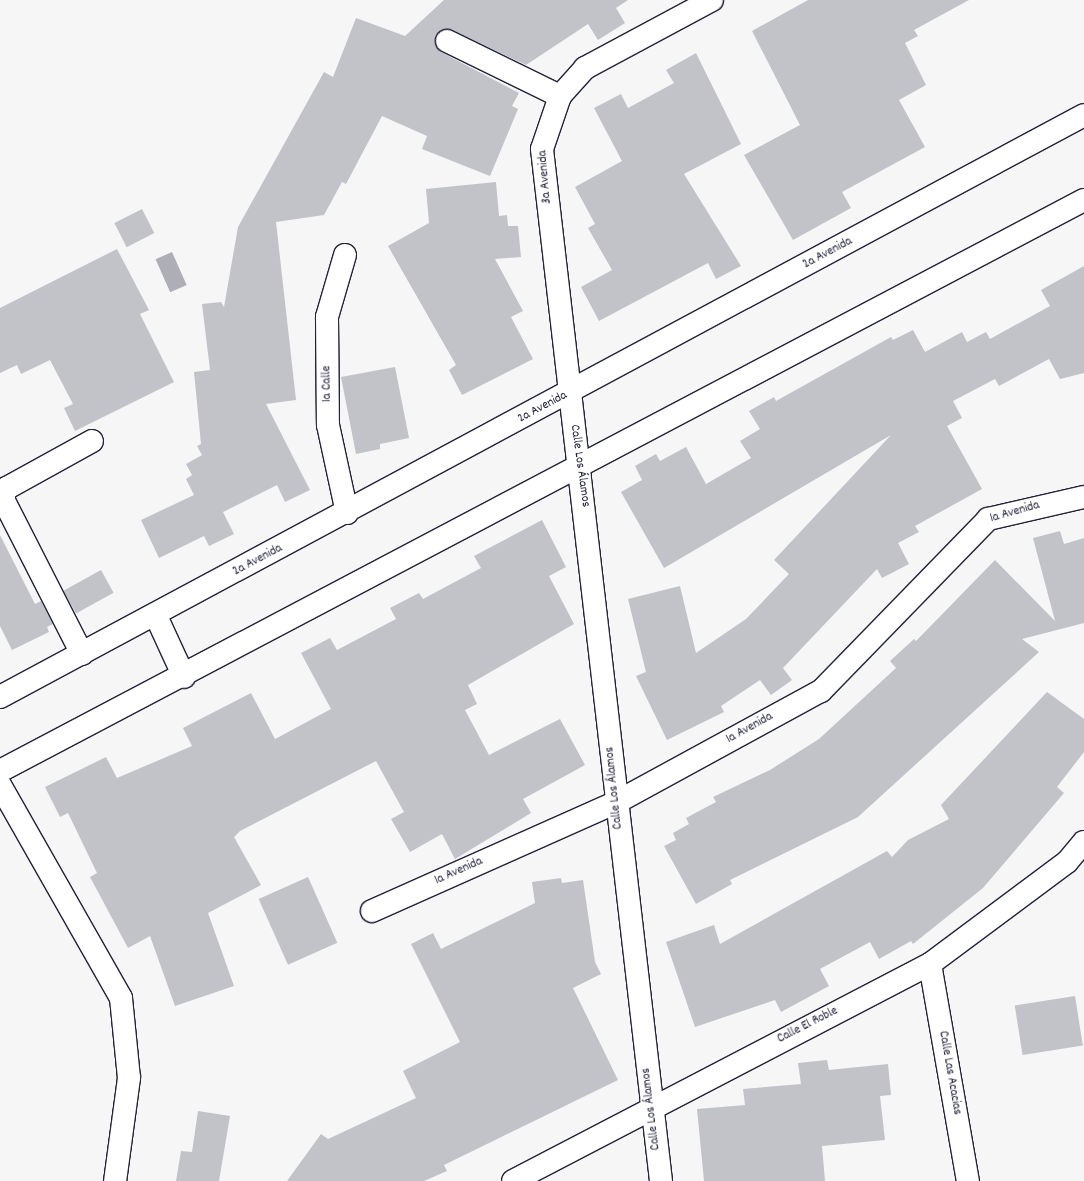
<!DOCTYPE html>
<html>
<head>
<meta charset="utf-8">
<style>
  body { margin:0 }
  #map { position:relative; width:1084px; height:1181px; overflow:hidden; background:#f6f6f7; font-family:Dekko,sans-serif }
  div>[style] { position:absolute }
  .water>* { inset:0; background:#aeaeb7; transform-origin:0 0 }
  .building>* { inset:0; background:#c2c2c9; transform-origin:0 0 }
  .roads { filter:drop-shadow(1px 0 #22223b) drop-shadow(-1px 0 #22223b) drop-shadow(0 1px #22223b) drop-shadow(0 -1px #22223b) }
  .minor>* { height:22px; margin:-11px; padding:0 11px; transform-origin:11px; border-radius:11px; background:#fff }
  span { translate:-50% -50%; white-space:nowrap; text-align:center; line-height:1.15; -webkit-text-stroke:3px #fff; paint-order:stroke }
  .street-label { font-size:13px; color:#22223b }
</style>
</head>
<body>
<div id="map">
  <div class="water">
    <div style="left:172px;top:252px;width:36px;height:18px;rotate:66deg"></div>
  </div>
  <div class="building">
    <div style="clip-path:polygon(444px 0,628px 0,616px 8px,625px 23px,598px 40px,588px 24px,526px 65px,452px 30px,446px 29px,436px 35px,435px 42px,441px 52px,519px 93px,512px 106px,518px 109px,490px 176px,422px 149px,427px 136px,382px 116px,346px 184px,342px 182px,324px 215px,276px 222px,296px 400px,266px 404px,310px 490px,285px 502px,277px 485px,223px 512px,234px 534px,209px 546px,204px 536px,159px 558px,141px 520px,194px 495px,186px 479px,192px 475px,186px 464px,202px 455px,197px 446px,201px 444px,194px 372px,210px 370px,202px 304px,221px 302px,224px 307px,238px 227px,324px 72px,333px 77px,356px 18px,405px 36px)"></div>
    <div style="clip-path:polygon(808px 0,969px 0,914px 30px,918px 36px,905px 43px,926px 85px,899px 100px,925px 147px,842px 192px,851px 208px,793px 240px,744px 155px,800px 125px,752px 31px)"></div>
    <div style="clip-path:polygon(696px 53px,741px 144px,684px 174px,741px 266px,716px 279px,708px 263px,599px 321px,581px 287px,612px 270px,588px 228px,595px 224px,575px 187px,622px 161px,594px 108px,621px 94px,628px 108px,674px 83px,666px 70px)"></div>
    <div style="clip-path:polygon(496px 182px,499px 216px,507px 215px,508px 226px,518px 226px,521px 257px,495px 259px,523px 311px,511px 317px,533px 359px,462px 395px,449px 370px,456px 365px,388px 246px,429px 223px,426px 189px)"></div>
    <div style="left:142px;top:209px;width:27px;height:31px;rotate:63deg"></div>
    <div style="clip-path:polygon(117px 249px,149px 310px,140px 314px,174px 382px,75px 431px,64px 408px,73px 404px,50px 360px,21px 374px,17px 365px,0 373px,0 308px)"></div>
    <div style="clip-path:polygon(1084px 266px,1084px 373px,1060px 379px,1049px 359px,999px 386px,995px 379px,953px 401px,962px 418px,947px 426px,982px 489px,915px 526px,919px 532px,898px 543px,909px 564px,882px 578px,877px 569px,783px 668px,792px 680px,771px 695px,760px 680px,721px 706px,724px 712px,667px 740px,636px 676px,646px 672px,628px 599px,680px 586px,696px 653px,746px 619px,789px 574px,774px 560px,891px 435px,664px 568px,621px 492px,642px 480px,635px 466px,656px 454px,660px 461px,686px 447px,706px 484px,751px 458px,740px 441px,760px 429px,749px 411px,774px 397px,776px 401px,891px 337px,893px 340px,913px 330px,925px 352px,962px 332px,967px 342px,986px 332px,990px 339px,1050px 306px,1041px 290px)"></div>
    <div style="clip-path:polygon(395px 367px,409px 438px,380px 444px,380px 449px,356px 454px,341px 377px)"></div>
    <div style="clip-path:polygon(542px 520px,566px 567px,549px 576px,574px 624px,468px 685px,477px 704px,465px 710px,489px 755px,560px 719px,585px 765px,523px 799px,531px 813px,455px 859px,442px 834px,410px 852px,391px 819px,404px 812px,376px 761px,240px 831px,234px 837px,261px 885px,208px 913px,234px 986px,175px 1006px,150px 936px,128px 948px,90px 877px,97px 873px,68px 813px,60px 817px,45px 787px,106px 757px,117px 778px,192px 746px,183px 728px,251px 693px,275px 739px,331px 709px,301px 653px,330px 638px,337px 650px,396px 619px,390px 608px,419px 593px,423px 599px,481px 568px,474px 556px)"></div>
    <div style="clip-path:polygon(1060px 531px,1064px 544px,1084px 538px,1084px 623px,1022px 639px,1039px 652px,858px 817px,730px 880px,732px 884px,696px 904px,664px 846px,676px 840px,673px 833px,689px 824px,686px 818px,716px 802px,713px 797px,770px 770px,819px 739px,896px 668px,890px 661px,914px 639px,916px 641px,995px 560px,1055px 621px,1033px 538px)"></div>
    <div style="clip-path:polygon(0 535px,35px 604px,41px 601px,53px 624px,47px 627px,49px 632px,12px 650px,0 626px)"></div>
    <div style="left:101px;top:570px;width:26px;height:43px;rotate:61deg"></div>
    <div style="clip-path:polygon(1047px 692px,1084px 719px,1084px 752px,1057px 787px,1064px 793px,983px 888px,913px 944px,911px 941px,879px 959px,870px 942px,820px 969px,829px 986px,781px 1012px,775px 1000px,695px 1027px,666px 942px,714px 925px,720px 944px,887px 851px,892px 857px,908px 840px,949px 819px,941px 805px)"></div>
    <div style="left:308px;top:877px;width:72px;height:54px;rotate:66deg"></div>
    <div style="clip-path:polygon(561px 878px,562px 883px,583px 880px,595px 962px,601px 974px,573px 988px,618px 1080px,444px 1165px,447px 1171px,424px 1181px,287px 1181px,321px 1134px,328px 1139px,416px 1098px,403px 1071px,460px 1042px,411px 944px,433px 933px,441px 949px,535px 903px,532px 882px)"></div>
    <div style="left:1075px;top:996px;width:50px;height:61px;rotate:81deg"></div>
    <div style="clip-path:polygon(827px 1060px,829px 1070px,888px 1064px,891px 1095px,880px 1096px,885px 1140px,822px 1146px,825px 1181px,704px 1181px,697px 1109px,745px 1105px,743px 1089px,801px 1084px,798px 1063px)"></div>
    <div style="clip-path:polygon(198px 1111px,230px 1116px,219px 1181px,176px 1181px,181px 1151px,192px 1152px)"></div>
  </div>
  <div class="roads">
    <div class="minor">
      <div style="left:447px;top:41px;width:126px;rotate:26deg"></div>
      <div style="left:345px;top:255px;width:65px;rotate:106.2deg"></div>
      <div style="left:327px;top:317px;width:108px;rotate:89.5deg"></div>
      <div style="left:328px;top:425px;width:90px;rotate:77.8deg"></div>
      <div style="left:156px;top:616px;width:67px;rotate:65.3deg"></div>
      <div style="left:82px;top:654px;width:172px;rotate:-117deg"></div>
      <div style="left:4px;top:501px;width:7px;rotate:-90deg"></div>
      <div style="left:4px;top:494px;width:7px;rotate:-63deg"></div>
      <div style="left:7px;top:488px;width:97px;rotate:-28.9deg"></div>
      <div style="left:0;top:697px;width:1230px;rotate:-28.23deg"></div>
      <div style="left:0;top:771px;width:1225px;rotate:-27.78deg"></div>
      <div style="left:0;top:785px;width:245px;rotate:60.4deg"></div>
      <div style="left:121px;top:998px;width:80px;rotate:84.3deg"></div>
      <div style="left:129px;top:1078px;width:104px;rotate:97.7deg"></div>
      <div style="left:372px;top:911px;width:268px;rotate:-24deg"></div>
      <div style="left:617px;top:802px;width:232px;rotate:-28.6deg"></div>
      <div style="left:821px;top:691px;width:240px;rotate:-45.8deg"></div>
      <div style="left:988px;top:519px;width:98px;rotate:-12.9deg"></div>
      <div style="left:930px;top:964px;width:220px;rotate:80.1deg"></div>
      <div style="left:513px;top:1181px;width:470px;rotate:-27.5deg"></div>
      <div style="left:930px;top:964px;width:171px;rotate:-36.7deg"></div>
      <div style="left:1067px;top:862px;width:26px;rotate:-50deg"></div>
      <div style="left:661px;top:1181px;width:1039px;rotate:-96.58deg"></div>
      <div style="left:542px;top:149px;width:56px;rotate:-71.2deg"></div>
      <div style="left:560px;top:96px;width:38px;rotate:-48deg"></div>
      <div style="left:585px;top:68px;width:144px;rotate:-28.2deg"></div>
    </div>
  </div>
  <div class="street-label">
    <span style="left:546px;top:177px;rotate:-95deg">3a Avenida</span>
    <span style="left:828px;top:254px;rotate:-28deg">2a Avenida</span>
    <span style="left:328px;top:384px;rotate:-91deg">1a Calle</span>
    <span style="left:543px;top:408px;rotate:-28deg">2a Avenida</span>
    <span style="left:579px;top:466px;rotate:82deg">Calle Los Álamos</span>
    <span style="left:1015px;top:513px;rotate:-16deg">1a Avenida</span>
    <span style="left:258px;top:561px;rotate:-28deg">2a Avenida</span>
    <span style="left:750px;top:729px;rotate:-29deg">1a Avenida</span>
    <span style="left:615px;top:788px;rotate:-96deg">Calle Los Álamos</span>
    <span style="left:459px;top:872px;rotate:-24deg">1a Avenida</span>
    <span style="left:808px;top:1026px;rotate:-27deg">Calle El Roble</span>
    <span style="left:949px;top:1073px;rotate:80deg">Calle Las Acacias</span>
    <span style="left:652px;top:1109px;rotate:-97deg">Calle Los Álamos</span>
  </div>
</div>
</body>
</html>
